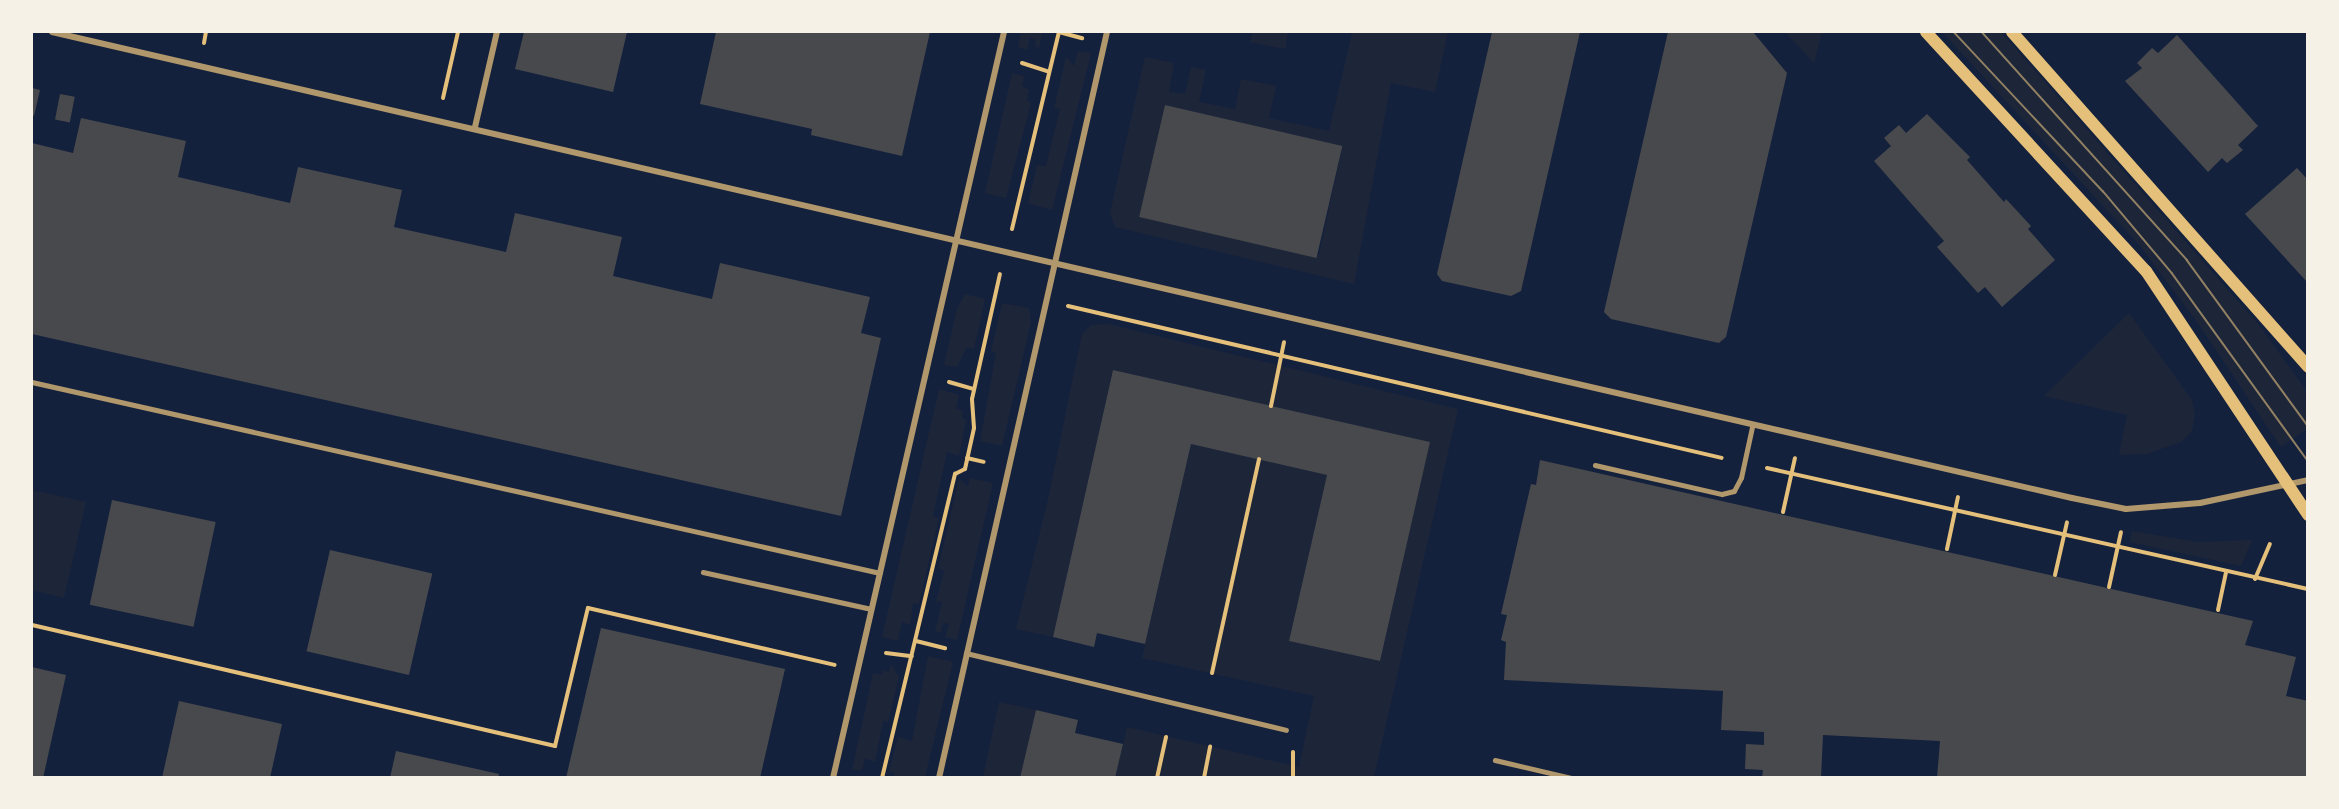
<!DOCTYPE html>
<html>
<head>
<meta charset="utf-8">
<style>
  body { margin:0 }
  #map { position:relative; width:2339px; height:809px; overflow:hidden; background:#14213d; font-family:Cabin,sans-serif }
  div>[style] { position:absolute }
  .green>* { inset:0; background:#1d2539; transform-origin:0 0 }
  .building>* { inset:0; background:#48494c; transform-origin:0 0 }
  .path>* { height:4px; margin:-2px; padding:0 2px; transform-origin:2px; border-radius:2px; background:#e5c07b }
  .service>* { height:4.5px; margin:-2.25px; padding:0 2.25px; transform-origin:2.25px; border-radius:2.25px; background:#b1986c }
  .minor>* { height:6px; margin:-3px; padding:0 3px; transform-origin:3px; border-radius:3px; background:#b1986c }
  .secondary>* { height:12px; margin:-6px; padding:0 6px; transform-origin:6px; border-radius:6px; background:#e5c07b }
  .tram>* { height:1.5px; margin:-0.75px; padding:0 0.75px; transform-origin:0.75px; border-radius:0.75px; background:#918062 }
  span { translate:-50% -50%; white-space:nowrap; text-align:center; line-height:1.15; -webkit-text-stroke:4.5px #f6f1e7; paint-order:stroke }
  .frame { position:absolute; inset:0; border:33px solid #f6f1e7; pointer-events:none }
</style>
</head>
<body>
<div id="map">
  <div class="green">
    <div style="clip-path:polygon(1021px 32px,1042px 32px,1039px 48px,1035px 46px,1036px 40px,1030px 38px,1027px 50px,1018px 47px)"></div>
    <div style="clip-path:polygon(1252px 32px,1288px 32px,1285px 49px,1250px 42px)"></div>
    <div style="clip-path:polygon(evenodd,1347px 32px,1448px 32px,1435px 92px,1391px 83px,1354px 284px,1115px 227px,1110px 213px,1145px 57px,1174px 63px,1169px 92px,1185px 94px,1191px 67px,1206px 70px,1199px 102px,1235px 109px,1241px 79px,1276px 86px,1269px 118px,1329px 131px,1352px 33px,1347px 32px,1165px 105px,1342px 147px,1319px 255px,1145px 218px,1165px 105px)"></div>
    <div style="clip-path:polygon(1785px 32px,1822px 32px,1814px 63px)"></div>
    <div style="clip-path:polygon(1942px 32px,2001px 32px,2259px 325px,2305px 389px,2307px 429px,2281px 447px,2197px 322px,2141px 247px)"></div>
    <div style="clip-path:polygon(1078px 51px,1091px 53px,1052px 210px,1028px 203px,1037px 165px,1046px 166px,1060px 109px,1054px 108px,1066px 57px,1074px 66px)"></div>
    <div style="clip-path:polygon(1012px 73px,1024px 76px,1022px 86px,1029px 90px,1027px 101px,1031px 103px,1006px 198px,985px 193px)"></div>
    <div style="clip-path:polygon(965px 294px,985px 299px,974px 349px,967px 347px,957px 367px,944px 365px,957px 308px)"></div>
    <div style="clip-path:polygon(1002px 303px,1029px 308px,1031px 322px,1002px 446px,980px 441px,996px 353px,991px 351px)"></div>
    <div style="clip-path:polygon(2129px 313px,2192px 400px,2195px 415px,2192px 431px,2181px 442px,2147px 454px,2119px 455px,2127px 415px,2044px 396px)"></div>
    <div style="clip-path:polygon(1108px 324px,1458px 409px,1374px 777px,1115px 777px,1127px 727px,1299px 767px,1314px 696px,1142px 658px,1191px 444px,1327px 475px,1289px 641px,1380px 661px,1429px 442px,1113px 370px,1053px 637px,1016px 629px,1048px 499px,1082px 334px,1091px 325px)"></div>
    <div style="clip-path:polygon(939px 389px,959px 395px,956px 409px,963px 411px,962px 418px,966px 420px,959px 456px,947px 452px,933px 516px,939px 518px,919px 604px,913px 603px,910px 625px,902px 622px,898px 641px,882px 637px)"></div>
    <div style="clip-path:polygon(970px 478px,993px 483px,957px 640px,945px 637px,949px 624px,943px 623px,941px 633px,935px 631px,942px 602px,936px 601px,944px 571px,938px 568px,959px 479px,968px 486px)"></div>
    <div style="clip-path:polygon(32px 490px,86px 502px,64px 598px,32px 590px)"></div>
    <div style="clip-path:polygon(2132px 531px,2198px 542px,2252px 540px,2241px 566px,2130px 542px)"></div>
    <div style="clip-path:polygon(928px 656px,953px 662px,925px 777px,893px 777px,894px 773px,889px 771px,898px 737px,912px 741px)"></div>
    <div style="clip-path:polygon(891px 664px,899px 677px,888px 722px,883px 721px,875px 762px,865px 758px,862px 770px,852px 770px,873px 673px,882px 675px,883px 670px,889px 672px)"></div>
    <div style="left:999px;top:702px;width:38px;height:78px;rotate:12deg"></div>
  </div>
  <div class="building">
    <div style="clip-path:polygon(524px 32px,627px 32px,613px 92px,515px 69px)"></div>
    <div style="clip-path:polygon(716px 32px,930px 32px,902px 156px,811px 135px,812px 129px,700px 104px)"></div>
    <div style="clip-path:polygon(1492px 32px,1580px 32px,1521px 291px,1511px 296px,1442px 281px,1437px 274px)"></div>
    <div style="clip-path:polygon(1668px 32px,1753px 32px,1787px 73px,1726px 337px,1719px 343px,1611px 319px,1604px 312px)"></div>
    <div style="clip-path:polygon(2177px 35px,2258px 126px,2238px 145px,2243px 150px,2227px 163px,2222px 158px,2208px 172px,2125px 81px,2142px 68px,2137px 63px,2152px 48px,2158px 53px)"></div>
    <div style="clip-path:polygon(32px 88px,40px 90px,34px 116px,32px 115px)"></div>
    <div style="left:60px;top:94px;width:15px;height:26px;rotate:11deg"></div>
    <div style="left:1165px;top:105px;width:182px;height:115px;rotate:13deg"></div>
    <div style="clip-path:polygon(1927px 114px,1970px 157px,1967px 160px,2004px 202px,2006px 199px,2031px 226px,2028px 229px,2055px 260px,2002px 307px,1985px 287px,1978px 293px,1937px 247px,1944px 241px,1874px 161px,1891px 146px,1884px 138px,1899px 125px,1906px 133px)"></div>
    <div style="clip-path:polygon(81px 118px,186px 141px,178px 177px,290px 203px,298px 167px,402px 190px,394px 227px,506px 252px,515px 213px,622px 237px,613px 276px,712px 299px,720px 263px,870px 297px,861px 333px,881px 338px,841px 516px,32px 334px,32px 143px,73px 153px)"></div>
    <div style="clip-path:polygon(2297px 168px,2308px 180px,2308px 283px,2245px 214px)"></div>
    <div style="clip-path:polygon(1113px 370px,1430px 442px,1380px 661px,1289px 641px,1327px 475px,1191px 444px,1145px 644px,1097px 633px,1094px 647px,1053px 637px)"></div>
    <div style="clip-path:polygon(1540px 460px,2253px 621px,2245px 645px,2296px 657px,2286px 696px,2308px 701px,2308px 778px,1937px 778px,1940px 741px,1823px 735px,1821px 778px,1762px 778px,1763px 770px,1745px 769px,1746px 744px,1764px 745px,1764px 732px,1721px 730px,1723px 691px,1504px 680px,1506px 642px,1501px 640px,1507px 615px,1501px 614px,1531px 484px,1536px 485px)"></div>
    <div style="left:112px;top:500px;width:106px;height:107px;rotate:12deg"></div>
    <div style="left:330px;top:550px;width:105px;height:104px;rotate:13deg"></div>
    <div style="clip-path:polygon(601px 628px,785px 669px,760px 778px,566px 778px)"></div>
    <div style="clip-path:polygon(32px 667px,66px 675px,43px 778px,32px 778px)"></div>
    <div style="clip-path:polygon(179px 701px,282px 724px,270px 778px,162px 778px)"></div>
    <div style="clip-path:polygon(1036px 710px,1078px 720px,1075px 733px,1123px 744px,1115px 778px,1020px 778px)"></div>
    <div style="clip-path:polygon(396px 751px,499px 774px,498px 778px,390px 778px)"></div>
  </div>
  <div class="path">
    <div style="left:1059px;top:32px;width:24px;rotate:15deg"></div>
    <div style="left:204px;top:43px;width:11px;rotate:-80deg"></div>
    <div style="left:1022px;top:63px;width:28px;rotate:18deg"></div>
    <div style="left:443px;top:98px;width:68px;rotate:-77.2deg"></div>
    <div style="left:1012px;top:229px;width:203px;rotate:-76.6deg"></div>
    <div style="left:1068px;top:306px;width:671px;rotate:13.08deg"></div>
    <div style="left:949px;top:382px;width:26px;rotate:16deg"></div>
    <div style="left:1271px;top:406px;width:65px;rotate:-78.5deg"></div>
    <div style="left:967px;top:458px;width:17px;rotate:13deg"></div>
    <div style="left:1767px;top:468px;width:554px;rotate:12.61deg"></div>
    <div style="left:1783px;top:512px;width:55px;rotate:-77.5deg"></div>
    <div style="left:1947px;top:549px;width:53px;rotate:-78.1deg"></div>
    <div style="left:2055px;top:575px;width:54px;rotate:-77.2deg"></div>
    <div style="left:2255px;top:579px;width:38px;rotate:-67deg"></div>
    <div style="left:2109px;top:587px;width:56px;rotate:-77.7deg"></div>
    <div style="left:2218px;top:610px;width:38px;rotate:-78deg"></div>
    <div style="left:32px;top:625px;width:537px;rotate:13.03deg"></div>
    <div style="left:555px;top:746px;width:142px;rotate:-76.6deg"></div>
    <div style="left:588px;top:608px;width:253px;rotate:13deg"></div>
    <div style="left:916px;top:641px;width:30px;rotate:14deg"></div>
    <div style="left:886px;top:653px;width:26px;rotate:7deg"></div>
    <div style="left:1212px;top:673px;width:219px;rotate:-77.6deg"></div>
    <div style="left:1293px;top:752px;width:26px;rotate:90deg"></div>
    <div style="left:882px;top:778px;width:313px;rotate:-76.5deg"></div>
    <div style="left:955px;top:474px;width:11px;rotate:-27deg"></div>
    <div style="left:965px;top:469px;width:42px;rotate:-77.6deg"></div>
    <div style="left:974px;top:428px;width:29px;rotate:-94deg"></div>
    <div style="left:972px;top:399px;width:128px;rotate:-77.4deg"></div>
    <div style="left:1157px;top:778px;width:42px;rotate:-77.6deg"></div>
    <div style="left:1204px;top:778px;width:32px;rotate:-79deg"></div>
  </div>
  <div class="service">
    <div style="left:32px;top:382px;width:869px;rotate:12.69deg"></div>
    <div style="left:1595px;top:465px;width:130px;rotate:12.9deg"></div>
    <div style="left:1722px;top:494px;width:12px;rotate:-14deg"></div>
    <div style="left:1734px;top:491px;width:15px;rotate:-62deg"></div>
    <div style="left:1741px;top:478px;width:52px;rotate:-77.8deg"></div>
    <div style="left:703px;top:572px;width:172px;rotate:12.4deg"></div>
    <div style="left:966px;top:653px;width:329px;rotate:13.5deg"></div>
    <div style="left:1495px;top:760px;width:79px;rotate:13.2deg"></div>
  </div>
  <div class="minor">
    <div style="left:52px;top:32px;width:2073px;rotate:12.99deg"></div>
    <div style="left:2072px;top:498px;width:55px;rotate:11.5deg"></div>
    <div style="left:2126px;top:509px;width:74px;rotate:-4.6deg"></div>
    <div style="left:2200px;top:503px;width:110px;rotate:-12deg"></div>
    <div style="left:475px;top:127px;width:98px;rotate:-77deg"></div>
    <div style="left:833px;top:778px;width:765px;rotate:-77.09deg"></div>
    <div style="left:939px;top:778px;width:765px;rotate:-77.31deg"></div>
  </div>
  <div class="secondary">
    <div style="left:1926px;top:32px;width:325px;rotate:47.4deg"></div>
    <div style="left:2146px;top:271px;width:293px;rotate:56.4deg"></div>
    <div style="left:2012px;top:32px;width:447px;rotate:48.5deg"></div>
  </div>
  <div class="tram">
    <div style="left:1954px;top:32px;width:218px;rotate:46.9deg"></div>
    <div style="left:2103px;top:191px;width:107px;rotate:49.9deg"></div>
    <div style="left:2172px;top:273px;width:232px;rotate:54.1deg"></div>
    <div style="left:1982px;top:32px;width:307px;rotate:48deg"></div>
    <div style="left:2187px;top:260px;width:205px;rotate:53.9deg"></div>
  </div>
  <div class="frame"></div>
</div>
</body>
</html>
